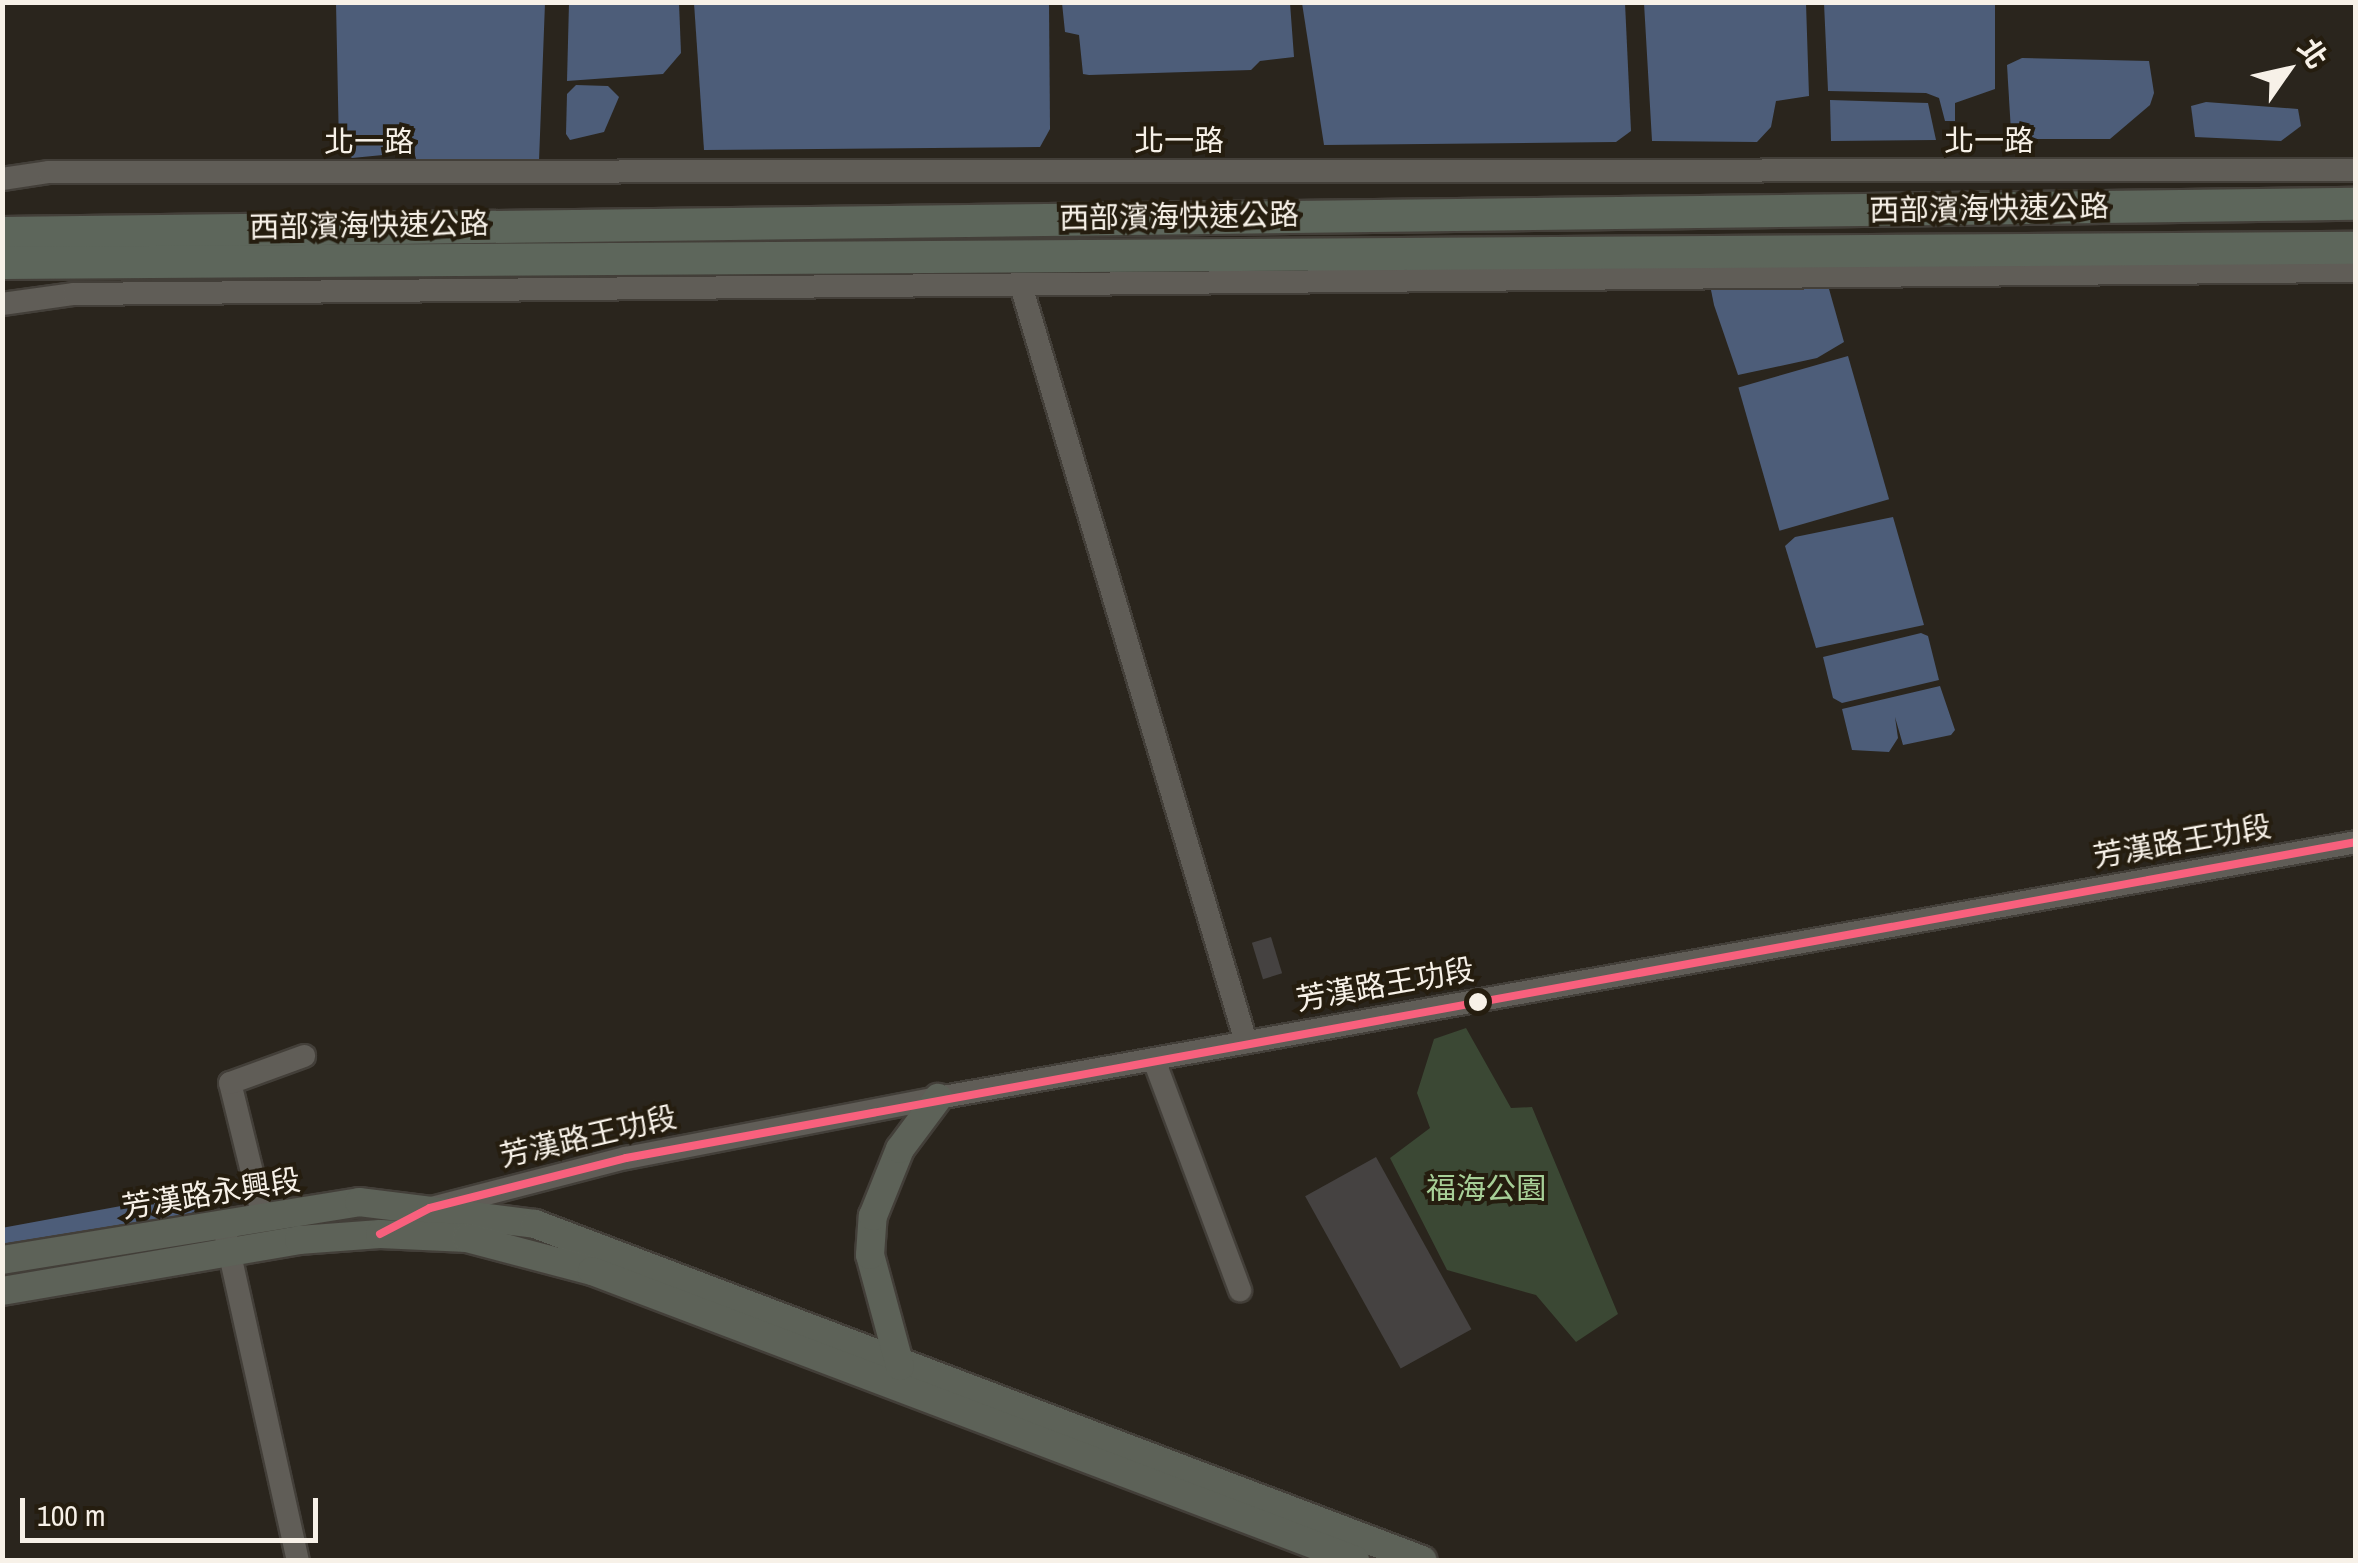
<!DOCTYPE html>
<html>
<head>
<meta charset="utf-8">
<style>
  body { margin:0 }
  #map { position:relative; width:2358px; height:1563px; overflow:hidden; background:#2a251d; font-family:"Archivo Narrow","Noto Sans TC",sans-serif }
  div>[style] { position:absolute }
  .green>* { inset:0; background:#3b4834 }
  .water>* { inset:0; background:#4d5d79; transform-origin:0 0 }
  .canal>* { height:20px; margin:-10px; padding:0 10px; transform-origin:10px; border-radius:10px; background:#4d5d79 }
  .building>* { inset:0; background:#454241; transform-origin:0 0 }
  .roads { filter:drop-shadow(2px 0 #433f39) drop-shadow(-2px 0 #433f39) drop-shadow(0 2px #433f39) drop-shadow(0 -2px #433f39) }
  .minor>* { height:22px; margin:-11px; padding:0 11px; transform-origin:11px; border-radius:11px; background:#605d57 }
  .major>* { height:28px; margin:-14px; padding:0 14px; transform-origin:14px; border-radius:14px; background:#5d6258 }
  .highway>* { height:32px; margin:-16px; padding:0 16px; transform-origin:16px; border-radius:16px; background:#5d665b }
  .bus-1>* { height:8px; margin:-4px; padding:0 4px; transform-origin:4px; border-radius:4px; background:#f8607d }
  .dots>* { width:28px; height:28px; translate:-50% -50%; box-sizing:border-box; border:5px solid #251d0f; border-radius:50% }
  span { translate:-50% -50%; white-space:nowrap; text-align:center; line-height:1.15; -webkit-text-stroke:8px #251d0f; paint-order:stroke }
  .street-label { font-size:30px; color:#f7f1e8 }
  .park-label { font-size:30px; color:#a7cf97 }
  .frame { position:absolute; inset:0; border:5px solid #f7f1e8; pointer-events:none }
  .north { position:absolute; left:2238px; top:20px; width:100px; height:100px; -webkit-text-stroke:8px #251d0f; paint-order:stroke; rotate:56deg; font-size:28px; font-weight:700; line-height:40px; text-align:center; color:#f7f1e8 }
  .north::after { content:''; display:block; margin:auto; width:35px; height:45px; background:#f7f1e8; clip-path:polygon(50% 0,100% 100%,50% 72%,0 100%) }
  .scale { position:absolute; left:20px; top:1498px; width:298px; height:45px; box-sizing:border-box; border:5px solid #f7f1e8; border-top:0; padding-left:12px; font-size:30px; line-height:35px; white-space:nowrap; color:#f7f1e8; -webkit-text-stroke:8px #251d0f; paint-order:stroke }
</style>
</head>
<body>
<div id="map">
  <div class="green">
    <div style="clip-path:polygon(1466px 1028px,1511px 1108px,1532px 1107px,1618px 1314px,1576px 1342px,1536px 1295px,1447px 1270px,1390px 1158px,1430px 1128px,1417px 1093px,1434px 1039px)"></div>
  </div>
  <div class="water">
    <div style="clip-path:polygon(336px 3px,545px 3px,539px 161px,418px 165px,414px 152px,352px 158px,339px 147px)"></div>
    <div style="clip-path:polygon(569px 3px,679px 3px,681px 53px,663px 74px,567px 81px)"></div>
    <div style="clip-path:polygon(694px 3px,1049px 3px,1050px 129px,1040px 147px,704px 150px)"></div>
    <div style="clip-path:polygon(1062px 3px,1290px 3px,1294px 57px,1260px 61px,1251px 70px,1089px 75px,1083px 74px,1079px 35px,1065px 32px)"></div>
    <div style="clip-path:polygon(1302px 3px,1625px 3px,1631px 131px,1616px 142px,1324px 145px)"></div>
    <div style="clip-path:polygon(1644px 3px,1806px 3px,1809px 96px,1776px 101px,1771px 127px,1757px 142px,1652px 141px)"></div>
    <div style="clip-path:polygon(1824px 3px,1995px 3px,1995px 89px,1955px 103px,1955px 121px,1945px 121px,1939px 98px,1926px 93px,1828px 91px)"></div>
    <div style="clip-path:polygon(2022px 58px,2149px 61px,2154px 93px,2150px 105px,2110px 139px,2023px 139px,2011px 132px,2007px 65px)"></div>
    <div style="clip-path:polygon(576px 85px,608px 86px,619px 97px,604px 132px,570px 140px,566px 134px,567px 94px)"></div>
    <div style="clip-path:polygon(1830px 100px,1928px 103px,1936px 140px,1831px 141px)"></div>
    <div style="clip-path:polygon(2206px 102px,2298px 109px,2301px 126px,2281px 141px,2195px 137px,2191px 106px)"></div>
    <div style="clip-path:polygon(1717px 282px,1829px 289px,1844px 342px,1817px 358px,1738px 375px,1714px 305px,1711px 290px)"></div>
    <div style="left:1848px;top:356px;width:149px;height:114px;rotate:74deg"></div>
    <div style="clip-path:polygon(1893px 517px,1924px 625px,1816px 648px,1785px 546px,1795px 537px)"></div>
    <div style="clip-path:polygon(1921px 633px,1928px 636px,1939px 680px,1842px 703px,1833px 698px,1823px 657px)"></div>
    <div style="clip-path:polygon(1940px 686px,1955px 730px,1951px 735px,1903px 745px,1895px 717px,1898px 738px,1889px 752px,1852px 750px,1842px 709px)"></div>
  </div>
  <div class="canal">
    <div style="left:2px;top:1238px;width:189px;rotate:-10.4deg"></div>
  </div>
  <div class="building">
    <div style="left:1271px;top:937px;width:38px;height:20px;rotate:73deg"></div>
    <div style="left:1376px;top:1157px;width:197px;height:81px;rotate:61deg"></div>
  </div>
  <div class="roads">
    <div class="minor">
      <div style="left:2px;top:179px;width:48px;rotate:-8.5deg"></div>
      <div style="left:49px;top:172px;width:2307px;rotate:-0.05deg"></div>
      <div style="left:1022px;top:289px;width:786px;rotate:73.43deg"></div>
      <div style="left:2px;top:304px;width:73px;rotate:-7.9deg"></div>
      <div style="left:74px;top:294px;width:2282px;rotate:-0.58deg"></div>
      <div style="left:1154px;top:1060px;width:246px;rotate:69.5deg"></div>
      <div style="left:432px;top:1208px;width:200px;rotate:-14.5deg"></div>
      <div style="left:626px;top:1158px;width:318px;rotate:-10.9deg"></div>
      <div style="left:938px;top:1098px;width:1441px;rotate:-10.23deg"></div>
      <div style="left:263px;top:1217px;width:138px;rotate:-103.8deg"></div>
      <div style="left:230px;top:1083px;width:79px;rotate:-20deg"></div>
      <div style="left:223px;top:1223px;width:345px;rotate:77.5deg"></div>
    </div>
    <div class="major">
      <div style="left:2px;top:1260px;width:362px;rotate:-9.2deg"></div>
      <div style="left:359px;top:1202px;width:177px;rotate:7.1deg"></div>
      <div style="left:535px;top:1224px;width:949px;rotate:20.75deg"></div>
      <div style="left:2px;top:1291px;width:301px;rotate:-9.7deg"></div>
      <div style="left:299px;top:1240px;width:81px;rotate:-4.2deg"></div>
      <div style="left:380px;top:1234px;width:87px;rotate:2.6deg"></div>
      <div style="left:467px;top:1238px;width:129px;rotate:14.8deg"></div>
      <div style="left:592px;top:1271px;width:816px;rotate:20.75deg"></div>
      <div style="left:900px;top:1366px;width:115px;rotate:-105.1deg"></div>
      <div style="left:870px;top:1255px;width:39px;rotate:-86deg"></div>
      <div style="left:873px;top:1216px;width:72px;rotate:-68.1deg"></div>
      <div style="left:900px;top:1149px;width:64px;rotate:-53.3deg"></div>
    </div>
    <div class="highway">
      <div style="left:2px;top:233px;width:2354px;rotate:-0.71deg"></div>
      <div style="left:2px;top:263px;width:2354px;rotate:-0.37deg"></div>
    </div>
  </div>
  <div class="bus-1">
    <div style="left:380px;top:1234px;width:56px;rotate:-27.5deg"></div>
    <div style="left:430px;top:1208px;width:202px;rotate:-14.3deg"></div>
    <div style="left:626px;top:1158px;width:1759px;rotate:-10.35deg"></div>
  </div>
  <div class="dots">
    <div style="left:1478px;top:1002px;background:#f7f1e8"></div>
  </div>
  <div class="street-label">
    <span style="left:1179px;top:140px">北一路</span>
    <span style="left:1989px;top:140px">北一路</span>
    <span style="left:369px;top:141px">北一路</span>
    <span style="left:1989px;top:208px;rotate:-1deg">西部濱海快速公路</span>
    <span style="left:1179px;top:216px;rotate:-1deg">西部濱海快速公路</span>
    <span style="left:369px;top:225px;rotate:-1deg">西部濱海快速公路</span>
    <span style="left:2182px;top:841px;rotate:-10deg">芳漢路王功段</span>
    <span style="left:1385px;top:984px;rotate:-10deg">芳漢路王功段</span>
    <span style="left:588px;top:1136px;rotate:-13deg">芳漢路王功段</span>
    <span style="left:211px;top:1193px;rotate:-9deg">芳漢路永興段</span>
  </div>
  <div class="park-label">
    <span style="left:1486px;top:1188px">福海公園</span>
  </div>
  <div class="frame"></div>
  <div class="north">北</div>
  <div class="scale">100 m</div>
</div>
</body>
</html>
